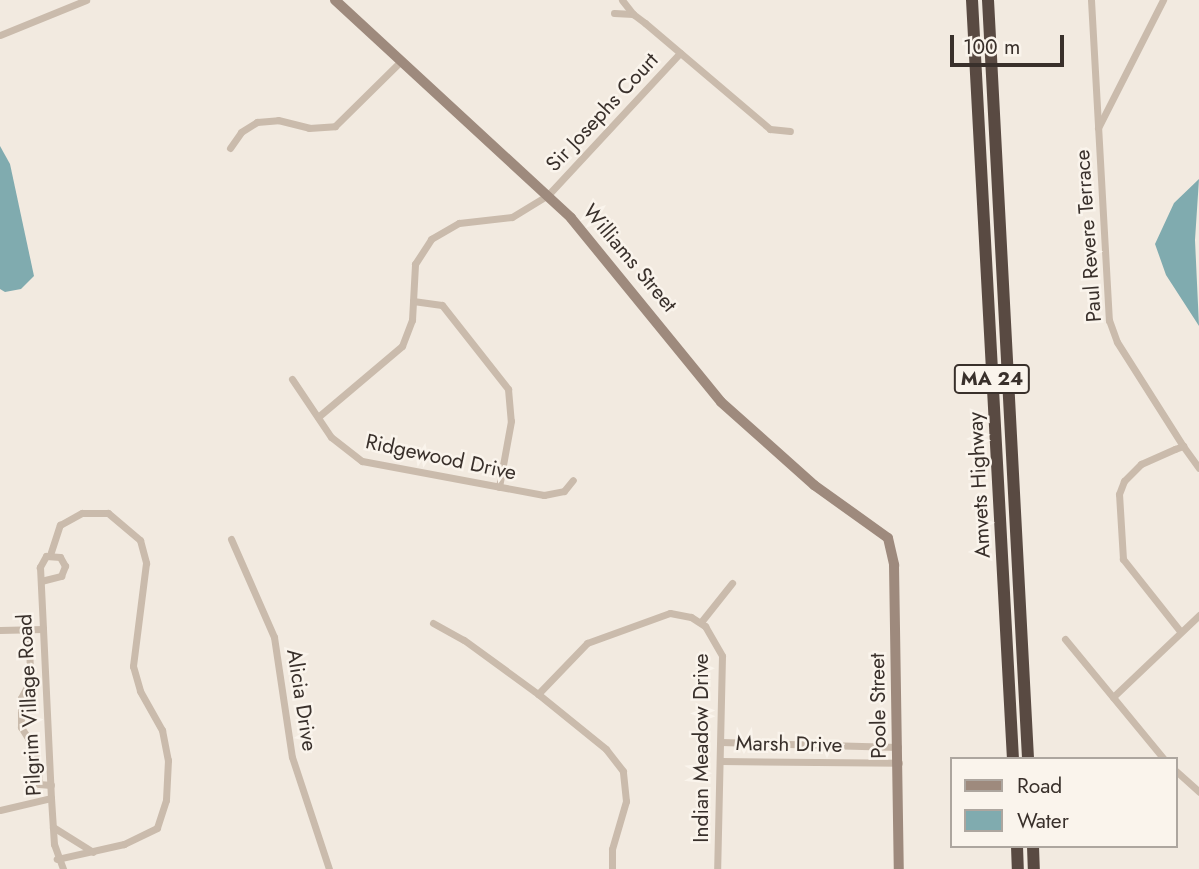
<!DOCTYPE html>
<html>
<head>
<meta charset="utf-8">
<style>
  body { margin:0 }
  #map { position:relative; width:1199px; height:869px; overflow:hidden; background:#f2eae0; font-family:Jost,sans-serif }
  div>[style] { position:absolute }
  .water>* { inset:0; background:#80abaf }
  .street>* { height:7px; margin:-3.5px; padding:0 3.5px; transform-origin:3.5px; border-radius:3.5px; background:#cabbac }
  .secondary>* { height:10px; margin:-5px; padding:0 5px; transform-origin:5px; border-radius:5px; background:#9e8a7d }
  .highway>* { height:12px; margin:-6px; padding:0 6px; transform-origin:6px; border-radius:6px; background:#594a42 }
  span { translate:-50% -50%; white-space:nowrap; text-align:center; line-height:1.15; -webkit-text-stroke:5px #faf4ec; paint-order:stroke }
  .shield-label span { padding:2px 5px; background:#faf4ec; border:2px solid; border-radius:5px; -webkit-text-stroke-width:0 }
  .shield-label { font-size:19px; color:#39302b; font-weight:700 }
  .street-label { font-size:21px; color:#39302b }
  .legend { position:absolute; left:950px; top:757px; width:228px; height:91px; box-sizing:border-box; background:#faf4ec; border:2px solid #ada69f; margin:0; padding:9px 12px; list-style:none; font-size:21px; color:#39302b }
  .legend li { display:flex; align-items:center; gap:14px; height:35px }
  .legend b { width:35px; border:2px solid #ada69f }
  .scale { position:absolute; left:950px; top:35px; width:114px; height:32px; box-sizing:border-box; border:4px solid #39302b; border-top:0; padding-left:9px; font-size:21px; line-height:24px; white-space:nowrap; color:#39302b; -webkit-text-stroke:5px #faf4ec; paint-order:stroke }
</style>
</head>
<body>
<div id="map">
  <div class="water">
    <div style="clip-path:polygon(0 146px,10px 164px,34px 276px,21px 289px,5px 292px,0 289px)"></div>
    <div style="clip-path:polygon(1199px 179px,1195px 240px,1199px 326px,1166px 275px,1155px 244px,1174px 203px)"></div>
  </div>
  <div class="street">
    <div style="left:622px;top:0;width:18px;rotate:52deg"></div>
    <div style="left:1091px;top:0;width:321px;rotate:86.8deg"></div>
    <div style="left:1109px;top:320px;width:23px;rotate:70deg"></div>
    <div style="left:1117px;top:342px;width:123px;rotate:57.6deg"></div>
    <div style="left:614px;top:13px;width:19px;rotate:3deg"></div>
    <div style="left:633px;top:14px;width:15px;rotate:37deg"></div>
    <div style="left:645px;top:23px;width:164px;rotate:40.3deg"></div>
    <div style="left:770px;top:129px;width:20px;rotate:6deg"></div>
    <div style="left:0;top:35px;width:93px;rotate:-22.1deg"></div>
    <div style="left:1098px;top:128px;width:144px;rotate:-63.1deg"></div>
    <div style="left:230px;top:148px;width:19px;rotate:-55deg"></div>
    <div style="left:241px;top:132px;width:19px;rotate:-32deg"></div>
    <div style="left:257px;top:122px;width:21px;rotate:-5deg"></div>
    <div style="left:278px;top:120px;width:32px;rotate:14deg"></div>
    <div style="left:309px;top:128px;width:26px;rotate:-4deg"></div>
    <div style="left:335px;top:126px;width:93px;rotate:-44.6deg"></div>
    <div style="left:413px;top:301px;width:29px;rotate:8deg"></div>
    <div style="left:442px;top:305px;width:107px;rotate:51.8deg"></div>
    <div style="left:508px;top:389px;width:32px;rotate:85deg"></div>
    <div style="left:511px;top:421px;width:67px;rotate:100.3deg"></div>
    <div style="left:292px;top:379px;width:70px;rotate:56.1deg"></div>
    <div style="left:331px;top:437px;width:39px;rotate:38deg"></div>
    <div style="left:362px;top:461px;width:185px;rotate:10.6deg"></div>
    <div style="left:544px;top:495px;width:20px;rotate:-11deg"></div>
    <div style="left:564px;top:491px;width:14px;rotate:-51deg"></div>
    <div style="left:318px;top:417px;width:110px;rotate:-40.2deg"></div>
    <div style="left:402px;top:346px;width:28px;rotate:-69deg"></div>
    <div style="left:412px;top:320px;width:56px;rotate:-86.9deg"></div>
    <div style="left:415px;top:264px;width:30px;rotate:-57deg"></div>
    <div style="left:431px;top:239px;width:32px;rotate:-30deg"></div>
    <div style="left:459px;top:223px;width:53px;rotate:-6.5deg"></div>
    <div style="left:512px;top:217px;width:42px;rotate:-31.4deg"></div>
    <div style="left:548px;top:195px;width:194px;rotate:-47.1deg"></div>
    <div style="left:231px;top:539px;width:107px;rotate:66.3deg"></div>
    <div style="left:274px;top:637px;width:121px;rotate:81.5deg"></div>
    <div style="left:292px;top:757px;width:118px;rotate:71.7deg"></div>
    <div style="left:50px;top:555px;width:32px;rotate:-72deg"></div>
    <div style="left:60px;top:525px;width:25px;rotate:-29deg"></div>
    <div style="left:82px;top:513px;width:26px"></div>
    <div style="left:108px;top:513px;width:42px;rotate:40.2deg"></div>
    <div style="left:140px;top:540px;width:24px;rotate:75deg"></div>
    <div style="left:146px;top:563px;width:104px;rotate:97.2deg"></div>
    <div style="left:133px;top:666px;width:26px;rotate:74deg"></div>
    <div style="left:140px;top:691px;width:45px;rotate:60.6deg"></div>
    <div style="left:162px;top:730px;width:31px;rotate:79deg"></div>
    <div style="left:168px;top:760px;width:40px;rotate:92.9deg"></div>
    <div style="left:166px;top:800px;width:29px;rotate:108deg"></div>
    <div style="left:157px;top:828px;width:37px;rotate:154deg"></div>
    <div style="left:124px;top:844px;width:69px;rotate:167.4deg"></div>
    <div style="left:41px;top:581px;width:21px;rotate:-14deg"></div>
    <div style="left:61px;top:576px;width:11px;rotate:-68deg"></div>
    <div style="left:65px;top:566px;width:10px;rotate:-119deg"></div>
    <div style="left:60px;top:557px;width:14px;rotate:-176deg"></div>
    <div style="left:46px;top:556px;width:13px;rotate:119deg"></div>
    <div style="left:40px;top:567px;width:62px;rotate:87.2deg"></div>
    <div style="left:43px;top:629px;width:169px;rotate:87.3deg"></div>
    <div style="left:51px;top:798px;width:46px;rotate:86.3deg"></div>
    <div style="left:54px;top:844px;width:27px;rotate:70deg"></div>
    <div style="left:701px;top:622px;width:50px;rotate:-51.5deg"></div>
    <div style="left:433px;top:623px;width:35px;rotate:29deg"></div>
    <div style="left:464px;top:640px;width:92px;rotate:36.1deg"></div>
    <div style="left:29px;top:629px;width:52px;rotate:88.9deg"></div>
    <div style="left:30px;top:681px;width:19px;rotate:118deg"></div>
    <div style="left:21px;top:698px;width:29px;rotate:90deg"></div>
    <div style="left:21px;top:727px;width:26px;rotate:58deg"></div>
    <div style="left:35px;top:749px;width:35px;rotate:83deg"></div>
    <div style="left:39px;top:784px;width:12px;rotate:5deg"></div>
    <div style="left:0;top:630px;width:43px;rotate:-1.3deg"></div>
    <div style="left:1180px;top:631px;width:92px;rotate:-128.4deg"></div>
    <div style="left:1123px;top:559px;width:65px;rotate:-93.5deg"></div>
    <div style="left:1119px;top:494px;width:14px;rotate:-69deg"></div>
    <div style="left:1124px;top:481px;width:24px;rotate:-45deg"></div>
    <div style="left:1141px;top:464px;width:37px;rotate:-24deg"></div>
    <div style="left:1175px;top:449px;width:9px;rotate:-21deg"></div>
    <div style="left:1183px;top:446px;width:27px;rotate:54deg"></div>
    <div style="left:1065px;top:639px;width:156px;rotate:50.5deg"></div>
    <div style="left:1113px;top:697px;width:119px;rotate:-43.6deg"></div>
    <div style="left:721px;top:742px;width:177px;rotate:1.6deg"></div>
    <div style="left:721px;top:761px;width:178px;rotate:0.6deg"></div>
    <div style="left:1176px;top:771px;width:31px;rotate:42deg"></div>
    <div style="left:0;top:810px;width:52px;rotate:-13.2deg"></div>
    <div style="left:53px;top:827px;width:47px;rotate:32deg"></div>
    <div style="left:612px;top:869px;width:20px;rotate:-90deg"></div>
    <div style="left:612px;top:849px;width:50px;rotate:-73.7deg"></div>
    <div style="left:626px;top:801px;width:30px;rotate:-96deg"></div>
    <div style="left:623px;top:771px;width:28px;rotate:-128deg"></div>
    <div style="left:606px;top:749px;width:87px;rotate:-141deg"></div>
    <div style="left:538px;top:694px;width:71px;rotate:-46.1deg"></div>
    <div style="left:587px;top:643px;width:88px;rotate:-19.9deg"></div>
    <div style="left:670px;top:613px;width:21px;rotate:11deg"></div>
    <div style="left:691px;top:617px;width:17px;rotate:33deg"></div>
    <div style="left:705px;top:626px;width:34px;rotate:60deg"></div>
    <div style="left:722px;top:656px;width:213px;rotate:91.3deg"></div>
  </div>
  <div class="secondary">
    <div style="left:335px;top:0;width:321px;rotate:42.7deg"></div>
    <div style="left:571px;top:218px;width:237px;rotate:50.8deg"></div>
    <div style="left:721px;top:402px;width:125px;rotate:41.7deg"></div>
    <div style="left:814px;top:485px;width:91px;rotate:35.6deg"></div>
    <div style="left:888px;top:538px;width:28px;rotate:77deg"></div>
    <div style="left:894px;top:565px;width:304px;rotate:89.1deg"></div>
  </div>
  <div class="highway">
    <div style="left:972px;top:0;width:760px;rotate:86.91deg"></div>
    <div style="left:988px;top:0;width:760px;rotate:86.98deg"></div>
    <div style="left:1017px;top:846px;width:23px;rotate:88deg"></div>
    <div style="left:1033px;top:846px;width:23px;rotate:88deg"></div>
  </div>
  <div class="shield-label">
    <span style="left:992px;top:379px">MA 24</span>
  </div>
  <div class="street-label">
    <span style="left:602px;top:112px;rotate:-47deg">Sir Josephs Court</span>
    <span style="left:1088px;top:236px;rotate:-94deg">Paul Revere Terrace</span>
    <span style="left:630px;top:258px;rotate:50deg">Williams Street</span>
    <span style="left:441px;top:457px;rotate:12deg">Ridgewood Drive</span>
    <span style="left:979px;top:485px;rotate:-93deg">Amvets Highway</span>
    <span style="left:302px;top:700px;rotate:81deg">Alicia Drive</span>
    <span style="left:29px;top:705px;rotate:-93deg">Pilgrim Village Road</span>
    <span style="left:878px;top:706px;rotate:-91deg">Poole Street</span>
    <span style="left:789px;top:744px;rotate:1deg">Marsh Drive</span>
    <span style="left:701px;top:748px;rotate:-90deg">Indian Meadow Drive</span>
  </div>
  <ul class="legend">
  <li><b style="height:9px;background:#9e8a7d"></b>Road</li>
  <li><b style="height:19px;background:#80abaf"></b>Water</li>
  </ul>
  <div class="scale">100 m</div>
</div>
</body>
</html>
